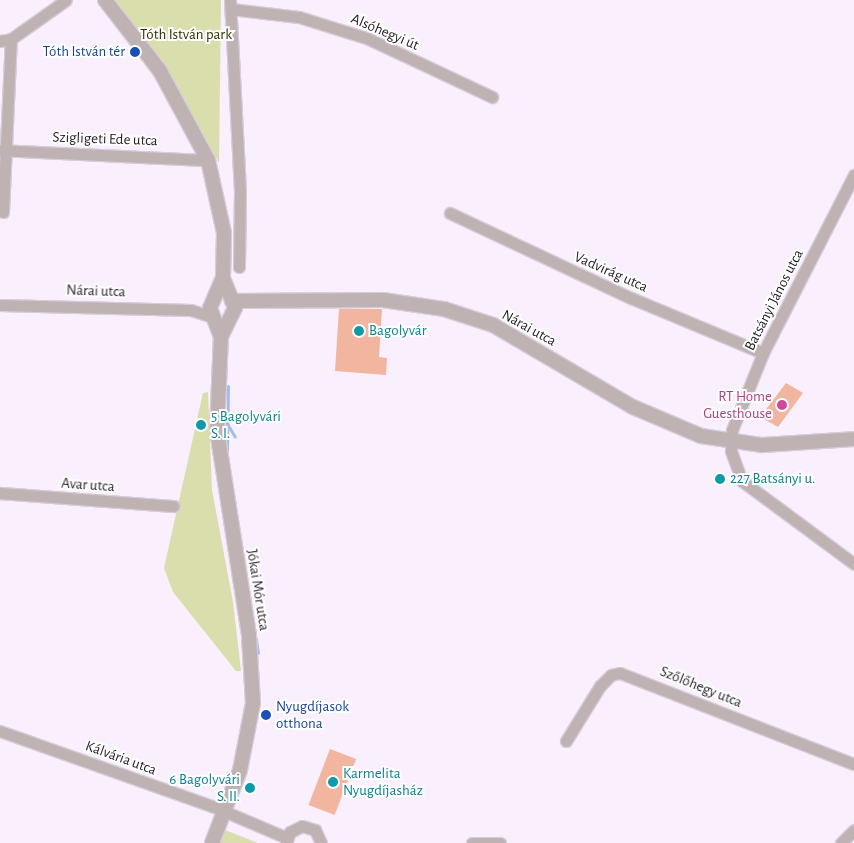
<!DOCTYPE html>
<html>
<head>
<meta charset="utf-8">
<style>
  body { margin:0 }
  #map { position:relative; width:854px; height:843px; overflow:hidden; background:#f9effd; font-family:"Alegreya Sans",sans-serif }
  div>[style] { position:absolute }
  .green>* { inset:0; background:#dadeac }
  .stream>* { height:3px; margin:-1.5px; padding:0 1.5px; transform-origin:1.5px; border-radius:1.5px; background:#a3bdee }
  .building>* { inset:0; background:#f1b5a0; transform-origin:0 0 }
  .roads { filter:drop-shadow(1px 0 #d7cdda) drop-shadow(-1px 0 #d7cdda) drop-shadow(0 1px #d7cdda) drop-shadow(0 -1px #d7cdda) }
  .minor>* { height:11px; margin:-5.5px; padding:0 5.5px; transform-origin:5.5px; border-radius:5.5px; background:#bfb2b3 }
  .tertiary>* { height:14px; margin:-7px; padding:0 7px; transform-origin:7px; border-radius:7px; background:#bfb2b3 }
  .dots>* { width:14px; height:14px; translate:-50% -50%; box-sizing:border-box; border:2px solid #fff; border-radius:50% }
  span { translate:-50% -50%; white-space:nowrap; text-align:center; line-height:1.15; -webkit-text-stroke:4px #fff; paint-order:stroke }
  .street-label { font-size:15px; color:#231d25 }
  .park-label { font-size:15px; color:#2f3002 }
  .transit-label { font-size:15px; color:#164399 }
  .right { translate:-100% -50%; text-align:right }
  .left { translate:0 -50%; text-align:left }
  .culture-label { font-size:15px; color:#0d838f }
  .hotel-label { font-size:15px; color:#b23c85 }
</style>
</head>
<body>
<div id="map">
  <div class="green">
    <div style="clip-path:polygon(109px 0,221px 0,219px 163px,162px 60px)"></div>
    <div style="clip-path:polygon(208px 392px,212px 490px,233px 602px,241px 671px,236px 671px,173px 592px,164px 568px,203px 393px)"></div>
    <div style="clip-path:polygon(225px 830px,258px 843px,220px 843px)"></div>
  </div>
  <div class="stream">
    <div style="left:226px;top:422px;width:17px;rotate:59deg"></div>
    <div style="left:227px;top:452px;width:66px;rotate:-89.1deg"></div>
    <div style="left:256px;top:639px;width:14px;rotate:82deg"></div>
  </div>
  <div class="building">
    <div style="clip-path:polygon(339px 309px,382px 309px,379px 357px,387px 358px,386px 375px,335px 371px)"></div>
    <div style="clip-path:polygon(786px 383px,803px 393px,778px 427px,760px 417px)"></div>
    <div style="left:330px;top:749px;width:28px;height:60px;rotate:21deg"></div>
  </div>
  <div class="roads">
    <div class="minor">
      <div style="left:230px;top:0;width:192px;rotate:87deg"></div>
      <div style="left:240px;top:192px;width:75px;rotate:90.8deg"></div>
      <div style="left:231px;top:9px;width:68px;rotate:6.7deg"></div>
      <div style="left:299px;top:17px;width:73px;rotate:17.4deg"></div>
      <div style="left:369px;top:39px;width:136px;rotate:25.2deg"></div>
      <div style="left:0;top:41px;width:11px;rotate:-10deg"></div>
      <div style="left:11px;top:39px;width:67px;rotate:-35.3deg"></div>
      <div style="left:0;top:150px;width:208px;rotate:2.8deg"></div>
      <div style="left:854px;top:175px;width:200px;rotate:117.1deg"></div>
      <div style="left:763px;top:353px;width:83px;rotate:111.9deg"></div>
      <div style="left:732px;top:430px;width:21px;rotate:93deg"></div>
      <div style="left:731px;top:451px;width:32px;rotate:70deg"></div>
      <div style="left:742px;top:481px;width:139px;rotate:36.5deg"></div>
      <div style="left:3px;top:212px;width:173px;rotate:-87.4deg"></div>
      <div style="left:450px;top:213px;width:200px;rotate:25.2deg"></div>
      <div style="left:631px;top:298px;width:143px;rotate:22.6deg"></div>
      <div style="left:0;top:305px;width:191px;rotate:1.5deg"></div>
      <div style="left:191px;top:310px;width:23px;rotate:18deg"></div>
      <div style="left:0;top:493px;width:174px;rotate:4.3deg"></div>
      <div style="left:0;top:731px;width:225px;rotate:19.5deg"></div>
      <div style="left:212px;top:806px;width:82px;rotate:23.1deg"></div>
      <div style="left:566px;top:741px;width:65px;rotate:-58.3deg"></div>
      <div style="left:600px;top:686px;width:16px;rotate:-45deg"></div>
      <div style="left:611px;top:675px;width:9px;rotate:-13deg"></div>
      <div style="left:620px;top:673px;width:251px;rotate:21.3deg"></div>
      <div style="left:286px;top:843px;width:12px;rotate:-70deg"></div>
      <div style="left:290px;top:832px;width:13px;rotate:-27deg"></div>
      <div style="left:302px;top:826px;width:14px;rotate:17deg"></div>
      <div style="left:315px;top:830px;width:14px;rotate:65deg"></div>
      <div style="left:472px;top:843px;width:28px"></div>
      <div style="left:841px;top:843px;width:18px;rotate:-45deg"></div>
    </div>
    <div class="tertiary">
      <div style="left:105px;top:0;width:90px;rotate:52.2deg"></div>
      <div style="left:160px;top:71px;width:101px;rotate:61.7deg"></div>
      <div style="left:208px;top:160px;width:75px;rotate:77.6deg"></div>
      <div style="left:224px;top:233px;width:45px;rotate:91.3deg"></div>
      <div style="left:223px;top:278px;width:32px;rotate:68deg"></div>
      <div style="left:235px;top:308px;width:32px;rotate:116deg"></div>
      <div style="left:232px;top:301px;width:151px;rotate:-0.4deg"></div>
      <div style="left:383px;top:300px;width:62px;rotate:8.4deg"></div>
      <div style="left:444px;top:309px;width:52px;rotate:18.1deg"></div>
      <div style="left:493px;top:325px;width:162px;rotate:30.4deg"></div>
      <div style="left:633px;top:407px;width:74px;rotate:23.1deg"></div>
      <div style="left:701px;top:436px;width:62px;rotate:8.4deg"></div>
      <div style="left:762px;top:445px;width:92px;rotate:-3.7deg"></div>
      <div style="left:212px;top:843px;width:78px;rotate:-69deg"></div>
      <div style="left:240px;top:770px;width:68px;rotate:-79deg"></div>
      <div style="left:253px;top:703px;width:68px;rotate:-93.4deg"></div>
      <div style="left:249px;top:635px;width:206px;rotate:-98.9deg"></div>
      <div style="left:217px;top:431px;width:94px;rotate:-87.6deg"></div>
      <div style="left:221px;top:337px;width:31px;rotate:-111deg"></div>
      <div style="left:210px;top:308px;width:33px;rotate:-67deg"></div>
    </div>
  </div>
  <div class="dots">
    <div style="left:135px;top:52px;background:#1a4fb4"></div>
    <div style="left:359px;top:331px;background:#0f9aa8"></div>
    <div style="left:782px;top:405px;background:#d1479c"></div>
    <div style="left:201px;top:425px;background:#0f9aa8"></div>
    <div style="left:720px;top:479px;background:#0f9aa8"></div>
    <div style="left:266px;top:715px;background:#1a4fb4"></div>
    <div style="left:333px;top:782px;background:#0f9aa8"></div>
    <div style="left:250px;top:788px;background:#0f9aa8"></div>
  </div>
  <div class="street-label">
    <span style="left:385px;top:32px;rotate:23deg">Alsóhegyi út</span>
    <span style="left:105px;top:139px;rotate:2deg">Szigligeti Ede utca</span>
    <span style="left:611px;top:272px;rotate:24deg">Vadvirág utca</span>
    <span style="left:96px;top:291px;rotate:2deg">Nárai utca</span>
    <span style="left:774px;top:300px;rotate:-63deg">Batsányi János utca</span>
    <span style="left:529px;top:328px;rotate:29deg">Nárai utca</span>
    <span style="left:88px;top:485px;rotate:4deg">Avar utca</span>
    <span style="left:258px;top:590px;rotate:81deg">Jókai Mór utca</span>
    <span style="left:701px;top:687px;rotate:22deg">Szőlőhegy utca</span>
    <span style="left:121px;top:758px;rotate:20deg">Kálvária utca</span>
  </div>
  <div class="park-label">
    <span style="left:186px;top:35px">Tóth István park</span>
  </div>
  <div class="transit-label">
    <span class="right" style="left:125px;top:52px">Tóth István tér</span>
    <span class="left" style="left:276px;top:715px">Nyugdíjasok<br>otthona</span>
  </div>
  <div class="culture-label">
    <span class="left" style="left:369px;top:331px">Bagolyvár</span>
    <span class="left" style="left:211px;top:425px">5 Bagolyvári<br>S. I.</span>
    <span class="left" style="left:730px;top:479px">227 Batsányi u.</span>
    <span class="left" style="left:343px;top:782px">Karmelita<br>Nyugdíjasház</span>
    <span class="right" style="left:240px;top:788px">6 Bagolyvári<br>S. II.</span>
  </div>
  <div class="hotel-label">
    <span class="right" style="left:772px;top:405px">RT Home<br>Guesthouse</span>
  </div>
</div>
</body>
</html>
